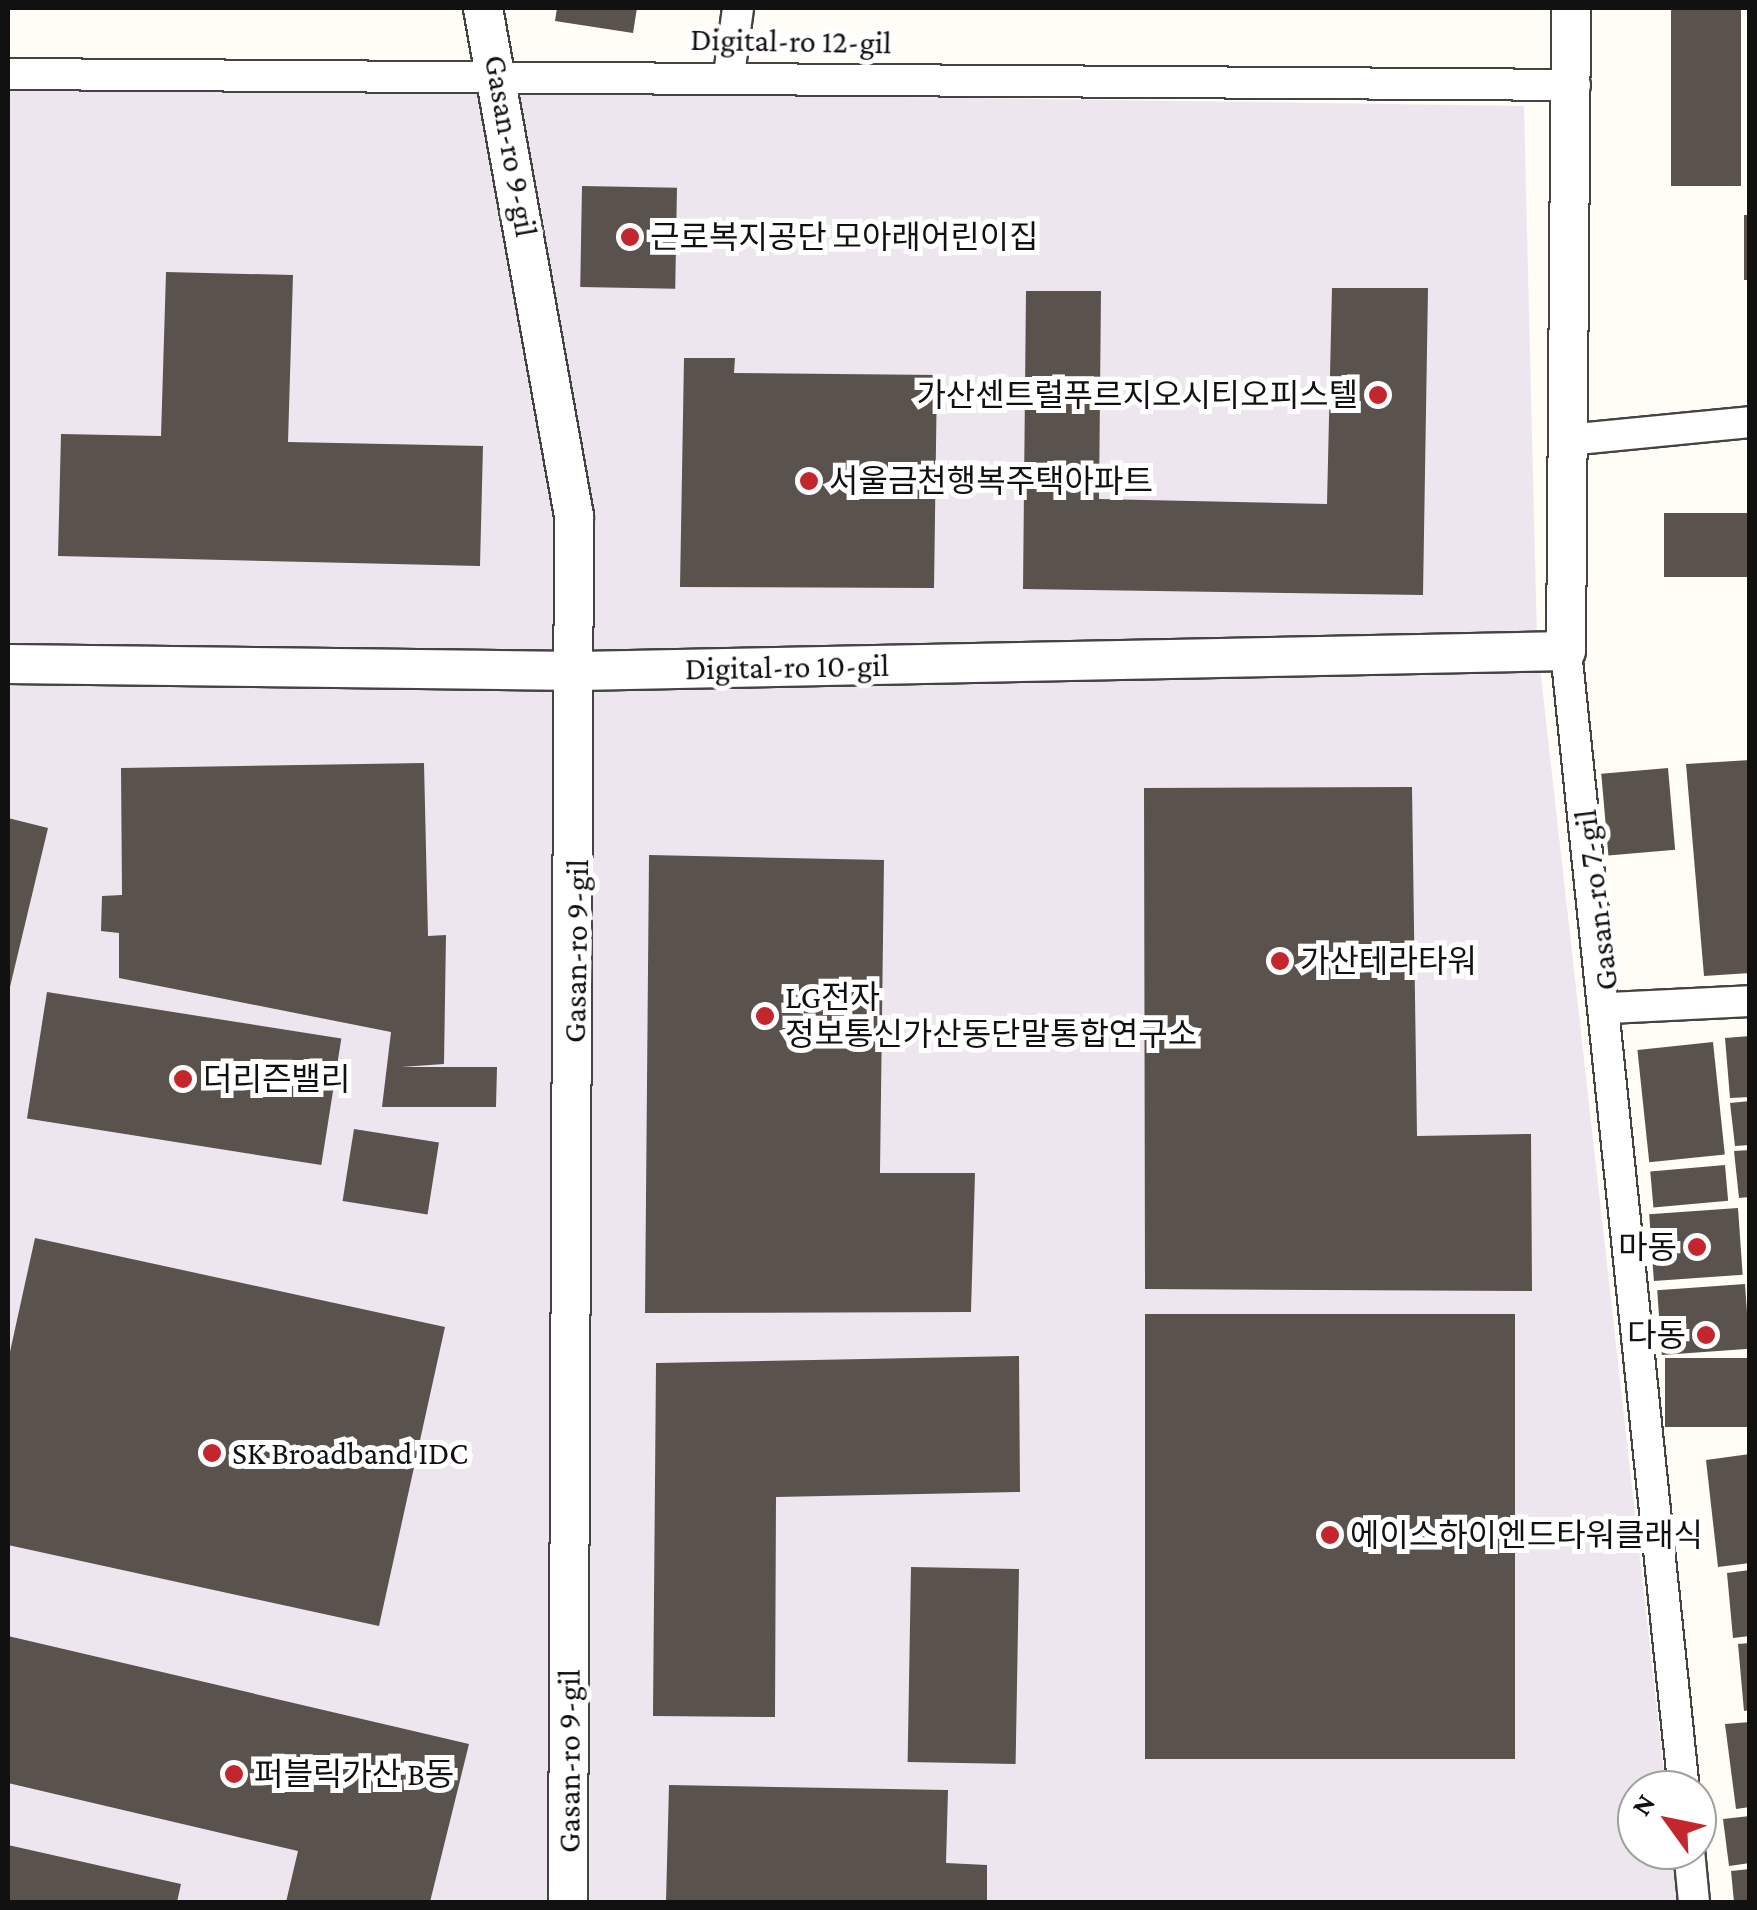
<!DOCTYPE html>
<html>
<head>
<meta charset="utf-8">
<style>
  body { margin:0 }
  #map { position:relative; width:1757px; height:1910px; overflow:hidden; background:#fffdf5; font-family:"Crimson Pro","Noto Sans KR",serif }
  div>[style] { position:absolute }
  .industrial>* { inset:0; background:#eee6ef }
  .building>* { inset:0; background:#5a524d; transform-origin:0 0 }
  .roads { filter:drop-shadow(2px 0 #444) drop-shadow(-2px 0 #444) drop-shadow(0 2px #444) drop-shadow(0 -2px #444) }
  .minor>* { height:30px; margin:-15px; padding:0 15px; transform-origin:15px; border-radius:15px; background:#fff }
  .tertiary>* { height:38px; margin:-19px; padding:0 19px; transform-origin:19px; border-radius:19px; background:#fff }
  .dots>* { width:28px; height:28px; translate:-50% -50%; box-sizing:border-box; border:5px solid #fff; border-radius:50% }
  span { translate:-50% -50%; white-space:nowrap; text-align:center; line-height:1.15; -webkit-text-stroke:10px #fff; paint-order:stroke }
  .street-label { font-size:32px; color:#111 }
  .poi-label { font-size:32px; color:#111 }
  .left { translate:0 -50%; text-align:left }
  .right { translate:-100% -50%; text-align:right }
  .frame { position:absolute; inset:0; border:10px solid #111; pointer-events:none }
  .north { position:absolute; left:1617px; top:1770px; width:100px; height:100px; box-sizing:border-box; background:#fff; border:2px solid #a0a0a0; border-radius:50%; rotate:303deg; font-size:28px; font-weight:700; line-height:40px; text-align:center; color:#111 }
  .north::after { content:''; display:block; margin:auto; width:35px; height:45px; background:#c4262e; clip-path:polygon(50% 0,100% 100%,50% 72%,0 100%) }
</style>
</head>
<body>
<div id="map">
  <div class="industrial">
    <div style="clip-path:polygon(8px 84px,1524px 106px,1537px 640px,1666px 1790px,1637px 1790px,1637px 1850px,1673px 1850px,1679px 1902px,8px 1902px)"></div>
  </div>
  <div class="building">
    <div style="clip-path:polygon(557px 8px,637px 8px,633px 33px,555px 21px)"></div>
    <div style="left:1671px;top:8px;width:70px;height:178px"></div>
    <div style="left:582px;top:186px;width:95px;height:101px;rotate:1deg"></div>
    <div style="left:1744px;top:215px;width:6px;height:65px"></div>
    <div style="clip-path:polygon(166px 272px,293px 275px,288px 442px,483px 446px,480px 566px,58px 556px,61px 434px,161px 436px)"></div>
    <div style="clip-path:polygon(1332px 288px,1428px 288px,1423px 595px,1023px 589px,1026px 291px,1101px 291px,1099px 499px,1327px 504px)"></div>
    <div style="clip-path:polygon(684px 358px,735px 358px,734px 373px,937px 375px,934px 588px,680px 587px)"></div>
    <div style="left:1750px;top:513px;width:64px;height:86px;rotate:90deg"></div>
    <div style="clip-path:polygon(1750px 760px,1750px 973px,1704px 976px,1686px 764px)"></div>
    <div style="clip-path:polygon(424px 763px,428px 936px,446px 935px,444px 1064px,401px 1067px,497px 1067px,496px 1107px,382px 1107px,391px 1032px,119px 978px,119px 933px,101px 931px,102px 896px,122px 895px,121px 768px)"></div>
    <div style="left:1668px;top:768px;width:82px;height:67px;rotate:85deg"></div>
    <div style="clip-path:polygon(1412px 787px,1417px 1136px,1531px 1134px,1532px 1291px,1145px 1289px,1144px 788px)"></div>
    <div style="clip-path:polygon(8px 818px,48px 828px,9px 991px,8px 991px)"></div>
    <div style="clip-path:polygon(649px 855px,884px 860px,880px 1173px,975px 1173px,971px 1312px,645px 1313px)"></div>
    <div style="left:47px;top:992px;width:298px;height:128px;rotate:9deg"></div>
    <div style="clip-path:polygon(1750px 1036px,1750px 1097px,1730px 1098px,1725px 1038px)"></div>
    <div style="left:1713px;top:1042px;width:113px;height:76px;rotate:84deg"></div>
    <div style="clip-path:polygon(1750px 1101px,1750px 1145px,1735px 1146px,1730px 1103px)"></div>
    <div style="left:354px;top:1129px;width:86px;height:73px;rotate:9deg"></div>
    <div style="clip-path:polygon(1750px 1150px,1750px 1197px,1739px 1198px,1734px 1151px)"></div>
    <div style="left:1725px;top:1165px;width:36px;height:75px;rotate:85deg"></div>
    <div style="left:1738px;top:1208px;width:67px;height:89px;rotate:86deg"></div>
    <div style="clip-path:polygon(35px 1238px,445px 1327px,379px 1626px,8px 1545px,8px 1361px)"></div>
    <div style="left:1745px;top:1284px;width:65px;height:88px;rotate:86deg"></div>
    <div style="left:1145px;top:1314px;width:370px;height:445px"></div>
    <div style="clip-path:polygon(1019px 1356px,1020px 1492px,776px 1497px,775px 1717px,653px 1716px,656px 1363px)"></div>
    <div style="left:1750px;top:1358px;width:69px;height:85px;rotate:90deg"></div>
    <div style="clip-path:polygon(1750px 1454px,1750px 1563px,1718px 1567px,1706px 1460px)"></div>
    <div style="left:1019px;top:1569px;width:195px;height:108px;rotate:91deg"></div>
    <div style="clip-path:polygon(1750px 1570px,1750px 1636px,1733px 1638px,1727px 1573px)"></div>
    <div style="clip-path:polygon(8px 1636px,469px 1744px,430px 1902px,286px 1902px,298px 1851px,8px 1783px)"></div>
    <div style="clip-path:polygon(1750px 1643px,1750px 1710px,1744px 1711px,1738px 1644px)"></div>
    <div style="clip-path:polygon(1750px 1722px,1750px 1807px,1736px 1809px,1725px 1724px)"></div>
    <div style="clip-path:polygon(669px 1785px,948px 1790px,946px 1863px,987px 1865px,987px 1902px,666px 1902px)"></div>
    <div style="clip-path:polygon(1750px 1816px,1750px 1863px,1729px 1866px,1723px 1819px)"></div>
    <div style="clip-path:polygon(8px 1845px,181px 1884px,177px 1902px,8px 1902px)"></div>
    <div style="clip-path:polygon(1750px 1869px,1750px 1902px,1734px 1902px,1731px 1871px)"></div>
  </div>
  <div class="roads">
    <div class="minor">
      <div style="left:8px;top:74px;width:1567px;rotate:0.4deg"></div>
      <div style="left:729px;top:75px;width:68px;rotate:-82.3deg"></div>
      <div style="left:1567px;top:440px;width:184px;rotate:-5.6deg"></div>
      <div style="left:1566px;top:651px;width:1145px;rotate:84.09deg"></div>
      <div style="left:1609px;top:1008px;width:141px;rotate:-2.8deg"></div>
      <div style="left:1689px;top:1850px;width:52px;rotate:84.5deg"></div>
    </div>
    <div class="tertiary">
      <div style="left:483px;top:8px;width:516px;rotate:79.84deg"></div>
      <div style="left:574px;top:516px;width:1386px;rotate:90.25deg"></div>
      <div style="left:8px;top:664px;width:571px;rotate:0.7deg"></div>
      <div style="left:579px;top:671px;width:987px;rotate:-1.16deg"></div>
      <div style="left:1566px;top:651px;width:643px;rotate:-89.55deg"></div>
    </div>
  </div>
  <div class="dots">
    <div style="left:630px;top:237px;background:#c4262e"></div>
    <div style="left:1378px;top:395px;background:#c4262e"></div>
    <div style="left:809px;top:481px;background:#c4262e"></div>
    <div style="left:1280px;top:961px;background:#c4262e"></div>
    <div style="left:765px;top:1016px;background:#c4262e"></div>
    <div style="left:183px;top:1079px;background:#c4262e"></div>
    <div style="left:1697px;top:1247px;background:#c4262e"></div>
    <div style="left:1706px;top:1335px;background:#c4262e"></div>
    <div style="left:212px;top:1453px;background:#c4262e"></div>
    <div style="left:1330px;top:1535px;background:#c4262e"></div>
    <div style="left:234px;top:1774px;background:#c4262e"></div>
  </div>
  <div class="street-label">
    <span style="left:791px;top:41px;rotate:1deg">Digital-ro 12-gil</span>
    <span style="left:511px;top:146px;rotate:80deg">Gasan-ro 9-gil</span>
    <span style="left:787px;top:667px;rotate:-1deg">Digital-ro 10-gil</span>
    <span style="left:1596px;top:900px;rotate:-97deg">Gasan-ro 7-gil</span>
    <span style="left:576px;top:951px;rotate:-89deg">Gasan-ro 9-gil</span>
    <span style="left:569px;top:1761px;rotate:-90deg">Gasan-ro 9-gil</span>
  </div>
  <div class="poi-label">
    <span class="left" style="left:650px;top:237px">근로복지공단 모아래어린이집</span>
    <span class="right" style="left:1358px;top:395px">가산센트럴푸르지오시티오피스텔</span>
    <span class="left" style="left:829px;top:481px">서울금천행복주택아파트</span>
    <span class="left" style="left:1300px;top:961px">가산테라타워</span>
    <span class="left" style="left:785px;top:1016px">LG전자<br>정보통신가산동단말통합연구소</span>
    <span class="left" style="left:203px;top:1079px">더리즌밸리</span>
    <span class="right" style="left:1677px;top:1247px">마동</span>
    <span class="right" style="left:1686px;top:1335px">다동</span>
    <span class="left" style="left:232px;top:1453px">SK Broadband IDC</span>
    <span class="left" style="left:1350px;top:1535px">에이스하이엔드타워클래식</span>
    <span class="left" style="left:254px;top:1774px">퍼블릭가산 B동</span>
  </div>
  <div class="frame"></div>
  <div class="north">N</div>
</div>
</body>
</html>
